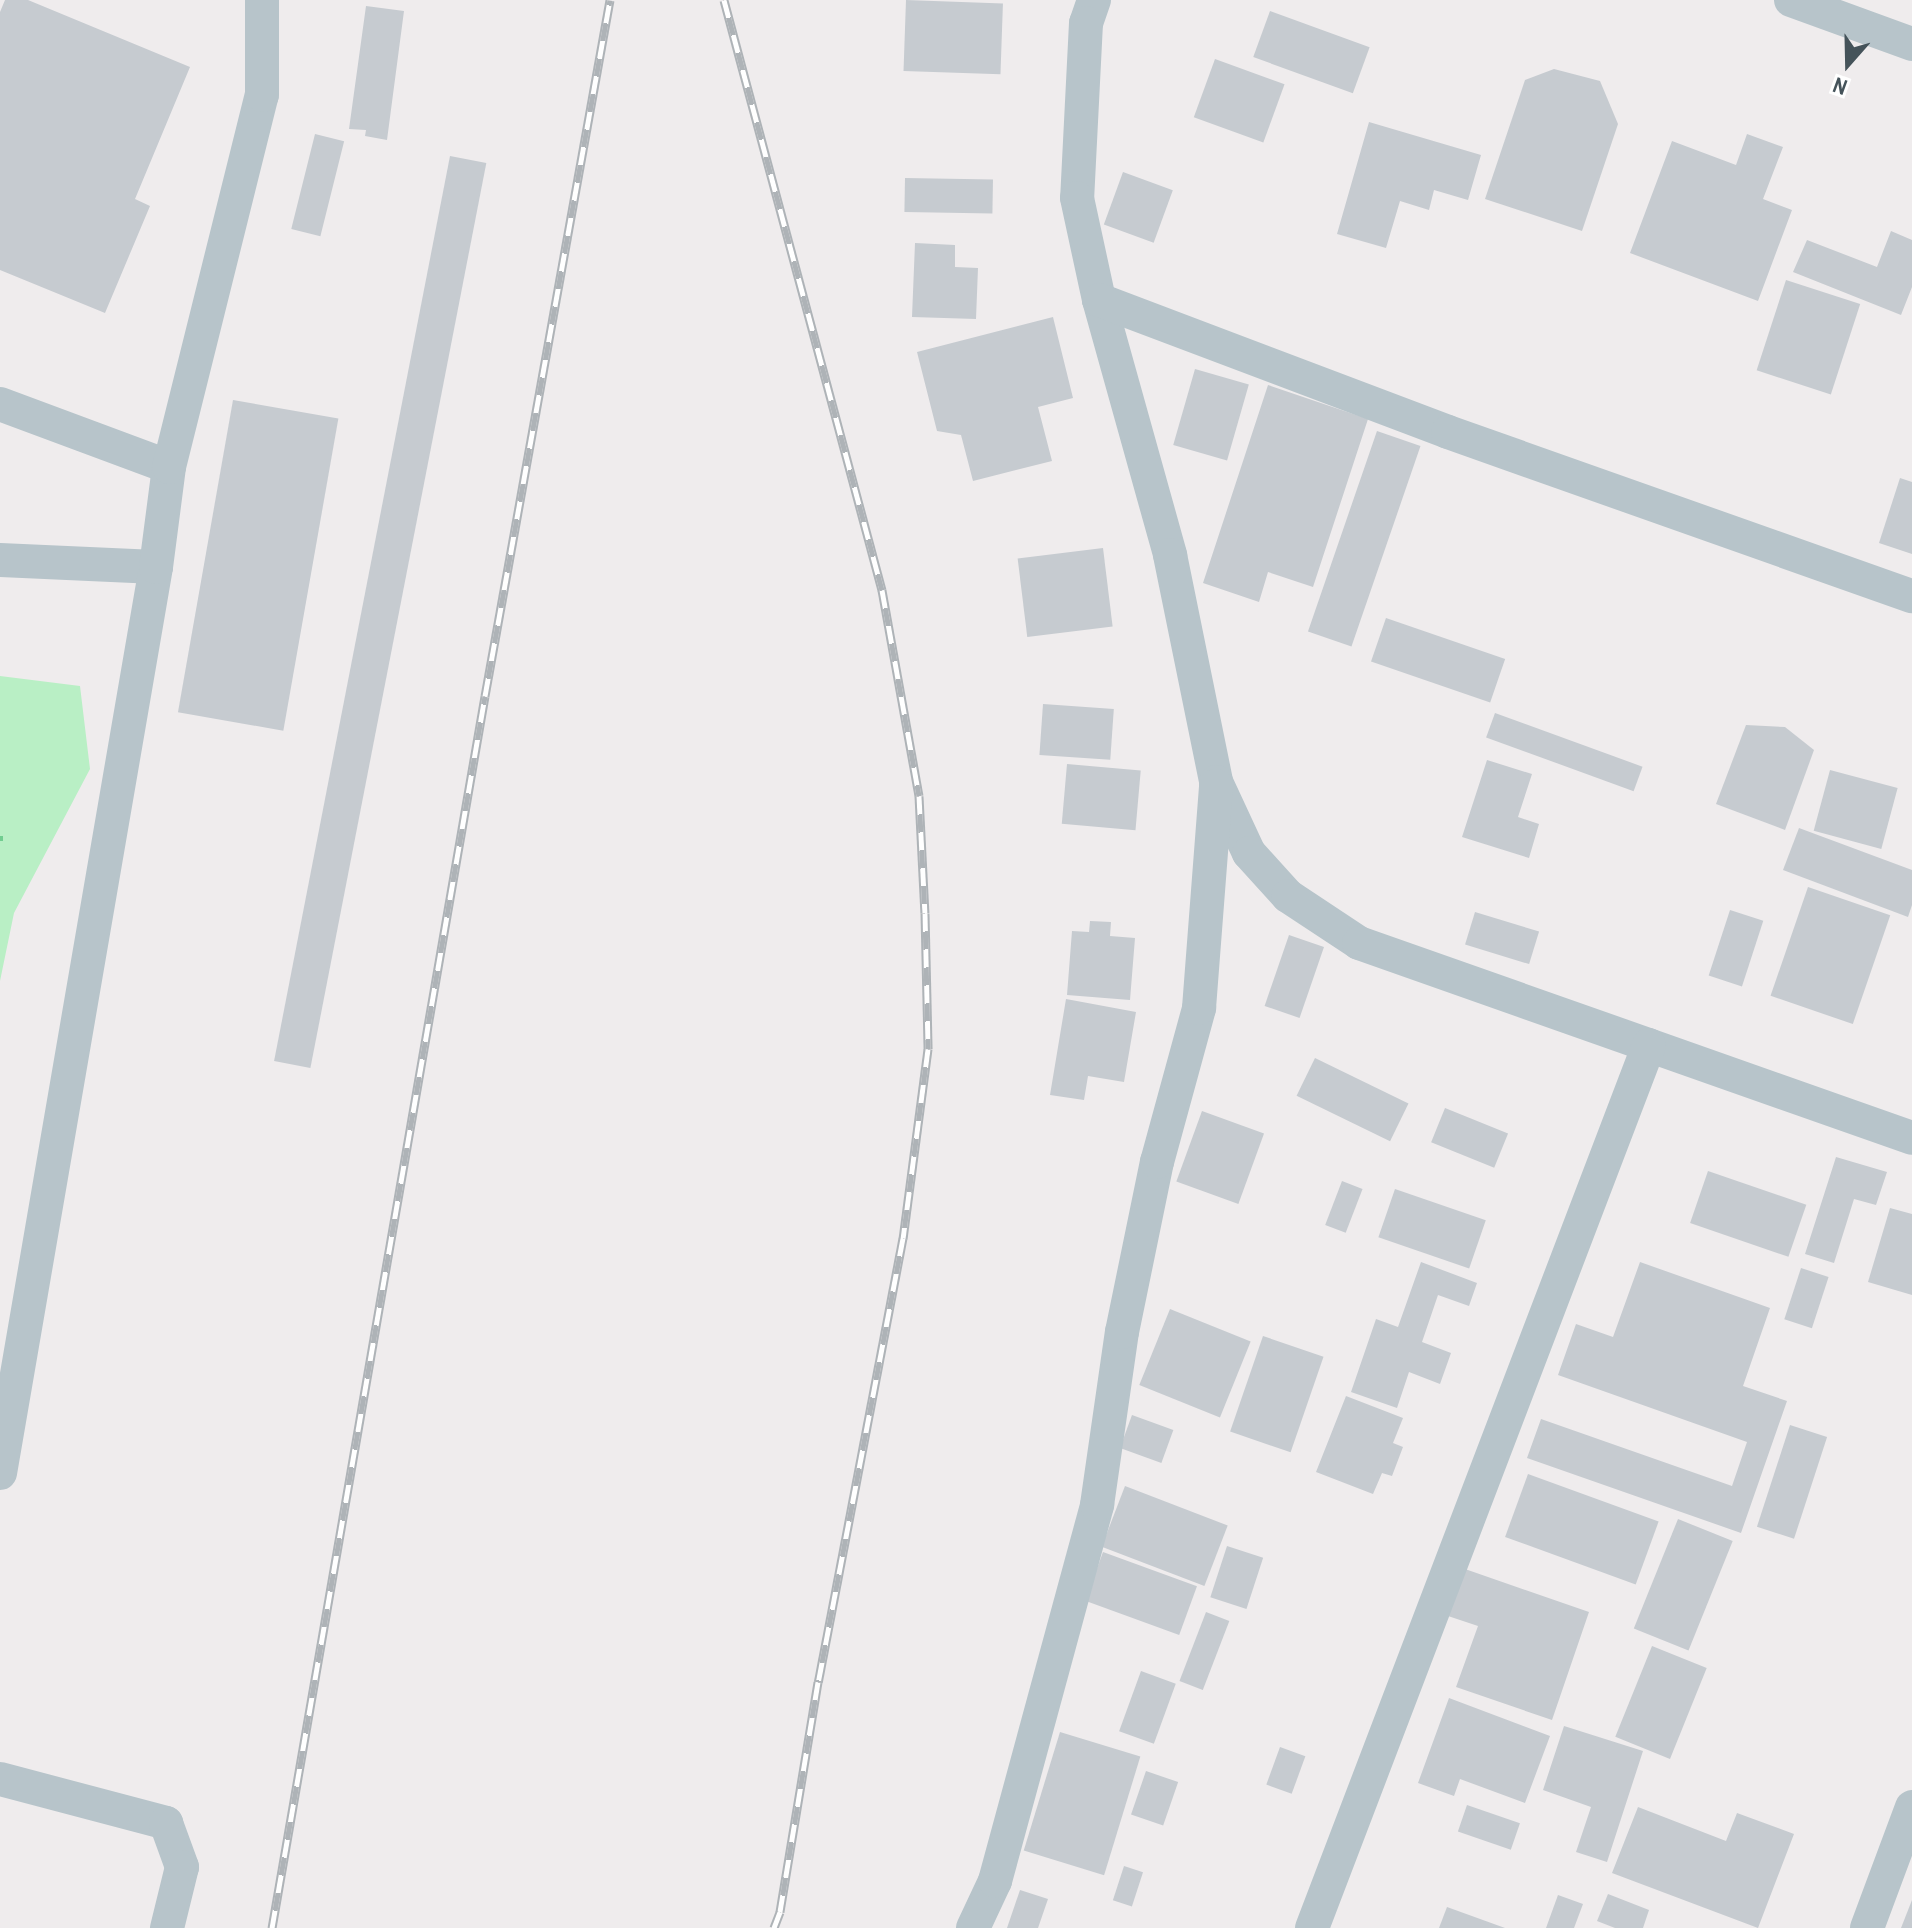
<!DOCTYPE html>
<html>
<head>
<meta charset="utf-8">
<style>
  body { margin:0 }
  #map { position:relative; width:1912px; height:1928px; overflow:hidden; background:#efeced; font-family:"Archivo Narrow",sans-serif }
  div>[style] { position:absolute }
  .green>* { inset:0; background:#b9efc5 }
  .building>* { inset:0; background:#c6cbd0; transform-origin:0 0 }
  .path>* { height:5px; margin-top:-2.5px; transform-origin:0; background:repeating-linear-gradient(90deg,#71cd90 0 6px,transparent 0 10px) }
  .minor>* { height:34px; margin:-17px; padding:0 17px; transform-origin:17px; border-radius:17px; background:#b7c4ca }
  .rail>* { height:9px; margin-top:-4.5px; transform-origin:0; background:repeating-linear-gradient(90deg,#fff 0 18px,#aeb3b7 0 36px); box-sizing:border-box; border-block:2px solid #aeb3b7 }
  span { translate:-50% -50%; white-space:nowrap; text-align:center; line-height:1.15; -webkit-text-stroke:6px #fff; paint-order:stroke }
  .north { position:absolute; left:1808px; top:24px; width:80px; height:80px; -webkit-text-stroke:6px #fff; paint-order:stroke; rotate:200deg; font-size:22px; font-weight:700; line-height:32px; text-align:center; color:#45535a }
  .north::after { content:''; display:block; margin:auto; width:28px; height:36px; background:#45535a; clip-path:polygon(50% 0,100% 100%,50% 72%,0 100%) }
</style>
</head>
<body>
<div id="map">
  <div class="green">
    <div style="clip-path:polygon(0 676px,80px 686px,90px 769px,14px 913px,0 981px)"></div>
  </div>
  <div class="building">
    <div style="clip-path:polygon(5px 0,28px 0,190px 67px,135px 199px,150px 206px,105px 313px,0 270px,0 12px)"></div>
    <div style="left:906px;top:0;width:97px;height:71px;rotate:2deg"></div>
    <div style="clip-path:polygon(366px 6px,404px 11px,387px 140px,365px 136px,366px 130px,349px 129px)"></div>
    <div style="left:1270px;top:11px;width:106px;height:49px;rotate:20deg"></div>
    <div style="left:1215px;top:59px;width:74px;height:62px;rotate:20deg"></div>
    <div style="clip-path:polygon(1554px 69px,1600px 81px,1618px 124px,1582px 231px,1485px 199px,1525px 80px)"></div>
    <div style="clip-path:polygon(1369px 122px,1481px 155px,1468px 200px,1434px 190px,1429px 210px,1400px 201px,1386px 248px,1337px 234px)"></div>
    <div style="left:315px;top:134px;width:30px;height:98px;rotate:14deg"></div>
    <div style="clip-path:polygon(1747px 134px,1783px 147px,1763px 199px,1792px 210px,1758px 301px,1630px 253px,1672px 141px,1736px 165px)"></div>
    <div style="left:450px;top:156px;width:37px;height:922px;rotate:11deg"></div>
    <div style="left:1123px;top:172px;width:53px;height:56px;rotate:20deg"></div>
    <div style="left:905px;top:178px;width:88px;height:34px;rotate:1deg"></div>
    <div style="clip-path:polygon(1891px 231px,1912px 240px,1912px 287px,1901px 315px,1793px 272px,1807px 240px,1877px 267px)"></div>
    <div style="clip-path:polygon(915px 243px,955px 245px,955px 267px,978px 268px,976px 319px,912px 317px)"></div>
    <div style="left:1786px;top:280px;width:78px;height:95px;rotate:18deg"></div>
    <div style="clip-path:polygon(1053px 317px,1073px 398px,1038px 407px,1052px 461px,973px 481px,961px 435px,937px 431px,917px 352px)"></div>
    <div style="left:1195px;top:369px;width:56px;height:79px;rotate:16deg"></div>
    <div style="clip-path:polygon(1268px 385px,1368px 419px,1313px 587px,1268px 572px,1259px 602px,1203px 583px)"></div>
    <div style="left:233px;top:400px;width:107px;height:317px;rotate:10deg"></div>
    <div style="left:1377px;top:431px;width:46px;height:212px;rotate:19deg"></div>
    <div style="clip-path:polygon(1900px 478px,1912px 482px,1912px 554px,1879px 543px)"></div>
    <div style="left:1103px;top:548px;width:79px;height:86px;rotate:83deg"></div>
    <div style="left:1386px;top:618px;width:126px;height:46px;rotate:19deg"></div>
    <div style="left:1043px;top:704px;width:71px;height:51px;rotate:4deg"></div>
    <div style="left:1495px;top:713px;width:157px;height:26px;rotate:20deg"></div>
    <div style="clip-path:polygon(1746px 725px,1785px 727px,1814px 750px,1785px 830px,1716px 804px)"></div>
    <div style="clip-path:polygon(1487px 760px,1532px 774px,1518px 817px,1539px 824px,1529px 858px,1462px 837px)"></div>
    <div style="left:1067px;top:764px;width:74px;height:60px;rotate:5deg"></div>
    <div style="left:1830px;top:770px;width:70px;height:63px;rotate:15deg"></div>
    <div style="clip-path:polygon(1799px 828px,1912px 870px,1912px 905px,1908px 917px,1783px 870px)"></div>
    <div style="left:1808px;top:887px;width:87px;height:115px;rotate:19deg"></div>
    <div style="left:1730px;top:910px;width:35px;height:69px;rotate:18deg"></div>
    <div style="left:1475px;top:912px;width:67px;height:34px;rotate:17deg"></div>
    <div style="clip-path:polygon(1090px 921px,1111px 922px,1110px 936px,1135px 938px,1130px 1000px,1067px 995px,1072px 931px,1089px 932px)"></div>
    <div style="left:1289px;top:935px;width:37px;height:75px;rotate:19deg"></div>
    <div style="clip-path:polygon(1066px 999px,1136px 1012px,1124px 1082px,1088px 1076px,1084px 1100px,1050px 1095px)"></div>
    <div style="left:1315px;top:1058px;width:104px;height:42px;rotate:26deg"></div>
    <div style="left:1445px;top:1108px;width:68px;height:37px;rotate:22deg"></div>
    <div style="left:1202px;top:1111px;width:66px;height:75px;rotate:20deg"></div>
    <div style="clip-path:polygon(1836px 1157px,1887px 1172px,1876px 1205px,1854px 1199px,1834px 1263px,1805px 1254px)"></div>
    <div style="left:1708px;top:1171px;width:104px;height:55px;rotate:19deg"></div>
    <div style="left:1342px;top:1181px;width:22px;height:47px;rotate:21deg"></div>
    <div style="left:1395px;top:1189px;width:96px;height:51px;rotate:19deg"></div>
    <div style="clip-path:polygon(1890px 1208px,1912px 1214px,1912px 1295px,1868px 1282px)"></div>
    <div style="clip-path:polygon(1421px 1262px,1477px 1283px,1469px 1306px,1438px 1295px,1422px 1342px,1451px 1353px,1440px 1384px,1409px 1372px,1397px 1408px,1351px 1392px,1376px 1319px,1398px 1327px)"></div>
    <div style="clip-path:polygon(1640px 1262px,1770px 1308px,1743px 1386px,1787px 1401px,1741px 1533px,1527px 1458px,1541px 1419px,1732px 1486px,1747px 1442px,1558px 1375px,1576px 1324px,1613px 1337px)"></div>
    <div style="left:1801px;top:1268px;width:29px;height:54px;rotate:18deg"></div>
    <div style="left:1170px;top:1309px;width:87px;height:82px;rotate:22deg"></div>
    <div style="left:1263px;top:1336px;width:64px;height:101px;rotate:19deg"></div>
    <div style="clip-path:polygon(1346px 1396px,1403px 1418px,1393px 1443px,1403px 1447px,1392px 1476px,1382px 1473px,1373px 1494px,1316px 1472px)"></div>
    <div style="left:1132px;top:1415px;width:44px;height:35px;rotate:20deg"></div>
    <div style="left:1790px;top:1425px;width:39px;height:107px;rotate:18deg"></div>
    <div style="left:1528px;top:1474px;width:139px;height:67px;rotate:20deg"></div>
    <div style="left:1125px;top:1486px;width:110px;height:65px;rotate:21deg"></div>
    <div style="left:1678px;top:1519px;width:59px;height:118px;rotate:22deg"></div>
    <div style="left:1227px;top:1546px;width:38px;height:54px;rotate:18deg"></div>
    <div style="left:1103px;top:1552px;width:100px;height:52px;rotate:20deg"></div>
    <div style="clip-path:polygon(1465px 1569px,1589px 1612px,1552px 1720px,1456px 1687px,1478px 1626px,1448px 1616px)"></div>
    <div style="left:1206px;top:1612px;width:25px;height:74px;rotate:21deg"></div>
    <div style="left:1652px;top:1646px;width:59px;height:98px;rotate:22deg"></div>
    <div style="left:1141px;top:1671px;width:37px;height:64px;rotate:20deg"></div>
    <div style="clip-path:polygon(1449px 1698px,1550px 1736px,1525px 1803px,1460px 1779px,1454px 1796px,1418px 1783px)"></div>
    <div style="clip-path:polygon(1564px 1726px,1643px 1751px,1607px 1862px,1576px 1852px,1591px 1807px,1543px 1790px)"></div>
    <div style="left:1060px;top:1732px;width:84px;height:124px;rotate:17deg"></div>
    <div style="left:1280px;top:1747px;width:27px;height:40px;rotate:20deg"></div>
    <div style="left:1146px;top:1771px;width:34px;height:46px;rotate:19deg"></div>
    <div style="left:1467px;top:1805px;width:56px;height:28px;rotate:19deg"></div>
    <div style="clip-path:polygon(1638px 1807px,1726px 1841px,1737px 1813px,1794px 1834px,1758px 1928px,1612px 1873px)"></div>
    <div style="left:1124px;top:1866px;width:20px;height:36px;rotate:18deg"></div>
    <div style="clip-path:polygon(1020px 1890px,1048px 1899px,1038px 1928px,1007px 1928px)"></div>
    <div style="clip-path:polygon(1608px 1894px,1649px 1910px,1643px 1928px,1615px 1928px,1597px 1921px)"></div>
    <div style="clip-path:polygon(1558px 1895px,1583px 1904px,1574px 1928px,1546px 1928px)"></div>
    <div style="clip-path:polygon(1912px 1900px,1912px 1928px,1901px 1928px)"></div>
    <div style="clip-path:polygon(1447px 1907px,1505px 1928px,1439px 1928px)"></div>
  </div>
  <div class="path">
    <div style="left:0;top:838px;width:3px"></div>
  </div>
  <div class="minor">
    <div style="left:1094px;top:0;width:24px;rotate:109deg"></div>
    <div style="left:1086px;top:23px;width:175px;rotate:92.9deg"></div>
    <div style="left:1077px;top:198px;width:104px;rotate:77.8deg"></div>
    <div style="left:1099px;top:300px;width:265px;rotate:74.4deg"></div>
    <div style="left:1170px;top:555px;width:232px;rotate:78.5deg"></div>
    <div style="left:1216px;top:782px;width:78px;rotate:65.1deg"></div>
    <div style="left:1249px;top:853px;width:58px;rotate:47.8deg"></div>
    <div style="left:1288px;top:896px;width:85px;rotate:33.5deg"></div>
    <div style="left:1359px;top:943px;width:586px;rotate:19.42deg"></div>
    <div style="left:1791px;top:0;width:129px;rotate:20deg"></div>
    <div style="left:1099px;top:300px;width:373px;rotate:20.7deg"></div>
    <div style="left:1448px;top:432px;width:492px;rotate:19.5deg"></div>
    <div style="left:0;top:404px;width:180px;rotate:20.4deg"></div>
    <div style="left:0;top:560px;width:156px;rotate:2.6deg"></div>
    <div style="left:0;top:1473px;width:919px;rotate:-80.23deg"></div>
    <div style="left:156px;top:567px;width:101px;rotate:-82.6deg"></div>
    <div style="left:169px;top:467px;width:383px;rotate:-76deg"></div>
    <div style="left:262px;top:95px;width:95px;rotate:-90deg"></div>
    <div style="left:0;top:1779px;width:172px;rotate:14.8deg"></div>
    <div style="left:166px;top:1823px;width:47px;rotate:70deg"></div>
    <div style="left:182px;top:1867px;width:63px;rotate:103.8deg"></div>
    <div style="left:973px;top:1928px;width:52px;rotate:-64.9deg"></div>
    <div style="left:995px;top:1881px;width:390px;rotate:-74.8deg"></div>
    <div style="left:1097px;top:1505px;width:175px;rotate:-81.8deg"></div>
    <div style="left:1122px;top:1332px;width:174px;rotate:-78.4deg"></div>
    <div style="left:1157px;top:1162px;width:160px;rotate:-74.7deg"></div>
    <div style="left:1199px;top:1008px;width:223px;rotate:-85.6deg"></div>
    <div style="left:1312px;top:1928px;width:945px;rotate:-69.11deg"></div>
    <div style="left:1867px;top:1928px;width:129px;rotate:-69.6deg"></div>
  </div>
  <div class="rail">
    <div style="left:724px;top:0;width:611px;rotate:75.01deg"></div>
    <div style="left:882px;top:590px;width:209px;rotate:79.8deg"></div>
    <div style="left:919px;top:796px;width:117px;rotate:87.1deg"></div>
    <div style="left:925px;top:913px;width:136px;rotate:88.7deg"></div>
    <div style="left:928px;top:1049px;width:191px;rotate:97.5deg"></div>
    <div style="left:903px;top:1238px;width:452px;rotate:100.8deg"></div>
    <div style="left:818px;top:1682px;width:233px;rotate:99.4deg"></div>
    <div style="left:780px;top:1912px;width:17px;rotate:111deg"></div>
    <div style="left:272px;top:1928px;width:1250px;rotate:-80.19deg"></div>
    <div style="left:485px;top:696px;width:707px;rotate:-79.82deg"></div>
  </div>
  <div class="north">N</div>
</div>
</body>
</html>
